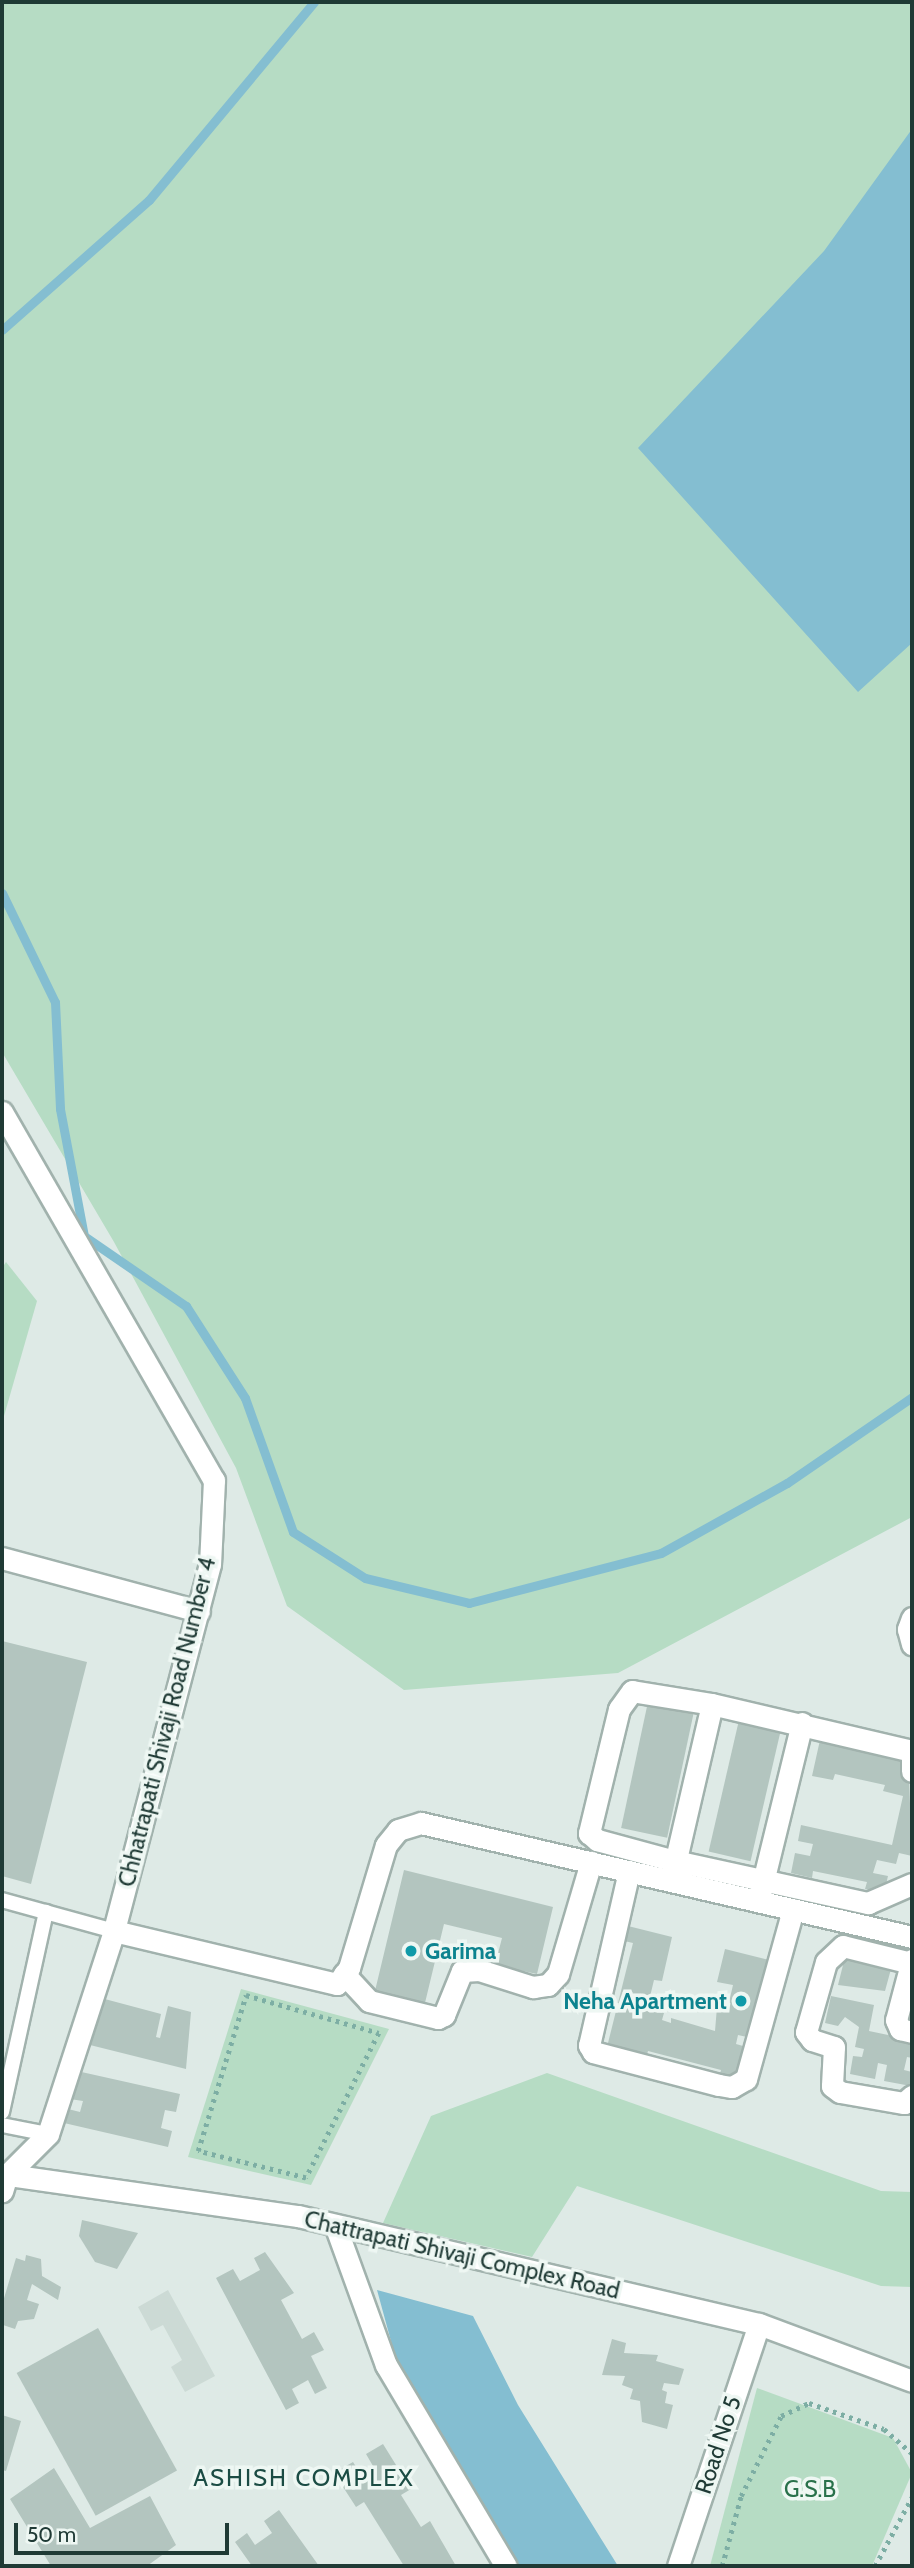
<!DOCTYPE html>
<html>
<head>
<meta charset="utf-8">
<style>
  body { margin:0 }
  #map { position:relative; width:914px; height:2568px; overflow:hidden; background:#deeae6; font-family:Cabin,sans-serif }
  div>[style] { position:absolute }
  .built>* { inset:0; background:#ccdad5 }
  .green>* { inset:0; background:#b6dcc4 }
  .water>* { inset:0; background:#84bed1 }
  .stream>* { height:9px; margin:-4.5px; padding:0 4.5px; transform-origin:4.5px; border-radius:4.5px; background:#84bed1 }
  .building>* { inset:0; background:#b3c5bf; transform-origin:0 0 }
  .path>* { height:4.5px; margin-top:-2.25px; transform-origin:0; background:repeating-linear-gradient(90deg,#7daea4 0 3.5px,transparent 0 8.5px) }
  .roads { filter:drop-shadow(2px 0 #a1b2ad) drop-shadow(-2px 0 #a1b2ad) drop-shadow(0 2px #a1b2ad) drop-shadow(0 -2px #a1b2ad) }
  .service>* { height:14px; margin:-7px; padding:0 7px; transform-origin:7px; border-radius:7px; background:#fff }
  .minor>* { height:21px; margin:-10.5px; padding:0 10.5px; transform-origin:10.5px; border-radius:10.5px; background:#fff }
  .dots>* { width:19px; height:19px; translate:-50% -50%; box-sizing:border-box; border:4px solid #eef7f3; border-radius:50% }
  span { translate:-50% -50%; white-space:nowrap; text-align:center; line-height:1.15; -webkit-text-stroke:7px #eef7f3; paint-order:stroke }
  .street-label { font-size:23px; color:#1f3a35 }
  .culture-label { font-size:23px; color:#0d838f; font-weight:700 }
  .left { translate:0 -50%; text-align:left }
  .right { translate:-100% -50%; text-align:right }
  .park-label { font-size:23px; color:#29714b }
  .neighbourhood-label { font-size:24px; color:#1b4c44; letter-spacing:2px }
  .frame { position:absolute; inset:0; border:4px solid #1f3a35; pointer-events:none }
  .scale { position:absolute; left:14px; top:2523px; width:215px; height:32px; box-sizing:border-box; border:4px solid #1f3a35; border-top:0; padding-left:9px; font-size:21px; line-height:24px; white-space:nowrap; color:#1f3a35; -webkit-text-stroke:5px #eef7f3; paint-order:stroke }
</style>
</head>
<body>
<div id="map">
  <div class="built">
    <div style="clip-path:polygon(168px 2290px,215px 2376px,185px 2392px,171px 2367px,182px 2360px,163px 2325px,151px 2331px,138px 2307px)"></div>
  </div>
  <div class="green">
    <div style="clip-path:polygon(2px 2px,912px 2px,912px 1517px,618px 1673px,404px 1690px,287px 1606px,236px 1468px,114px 1242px,2px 1052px)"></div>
    <div style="clip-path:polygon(6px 1262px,37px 1301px,2px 1423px,2px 1268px)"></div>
    <div style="clip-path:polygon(241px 1989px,389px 2029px,311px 2185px,188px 2157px)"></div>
    <div style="clip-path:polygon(547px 2073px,881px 2191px,912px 2192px,912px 2287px,881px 2286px,577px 2186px,532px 2257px,383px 2223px,431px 2116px)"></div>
    <div style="clip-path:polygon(757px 2388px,893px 2438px,912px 2473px,872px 2566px,710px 2566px)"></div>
  </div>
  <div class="water">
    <div style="clip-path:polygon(912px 129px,912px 643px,858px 692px,638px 448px,824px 251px)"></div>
    <div style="clip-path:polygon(377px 2290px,473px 2316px,518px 2405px,618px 2566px,519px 2566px,397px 2363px)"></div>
  </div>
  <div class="stream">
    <div style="left:2px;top:330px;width:196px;rotate:-41.5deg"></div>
    <div style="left:149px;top:200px;width:258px;rotate:-50.2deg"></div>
    <div style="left:2px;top:893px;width:121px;rotate:64.1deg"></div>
    <div style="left:55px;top:1002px;width:107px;rotate:87.3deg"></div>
    <div style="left:60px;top:1109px;width:129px;rotate:79.3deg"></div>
    <div style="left:84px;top:1236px;width:124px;rotate:34.5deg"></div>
    <div style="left:186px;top:1306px;width:109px;rotate:57.3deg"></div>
    <div style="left:245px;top:1398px;width:142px;rotate:70.3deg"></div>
    <div style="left:293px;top:1532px;width:85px;rotate:32.6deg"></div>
    <div style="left:365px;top:1578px;width:107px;rotate:13.5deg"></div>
    <div style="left:469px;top:1603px;width:198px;rotate:-14.6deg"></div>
    <div style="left:661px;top:1553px;width:144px;rotate:-29.1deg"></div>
    <div style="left:787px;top:1483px;width:152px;rotate:-34.5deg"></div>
  </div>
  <div class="building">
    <div style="clip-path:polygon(2px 1641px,87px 1662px,31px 1884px,2px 1876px)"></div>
    <div style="left:649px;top:1697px;width:47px;height:134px;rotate:12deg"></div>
    <div style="left:739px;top:1720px;width:43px;height:135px;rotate:13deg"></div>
    <div style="clip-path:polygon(822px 1731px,908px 1751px,912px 1856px,899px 1853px,896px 1864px,877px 1860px,873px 1873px,888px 1876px,884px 1893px,865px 1889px,867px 1882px,813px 1871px,812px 1878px,791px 1873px,795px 1853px,810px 1856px,813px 1844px,798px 1841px,801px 1825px,892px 1845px,903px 1796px,883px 1791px,885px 1785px,835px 1774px,833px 1780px,812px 1776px)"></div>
    <div style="clip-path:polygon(404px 1870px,553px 1907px,537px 1974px,495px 1965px,502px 1938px,444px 1924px,424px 2007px,374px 1995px)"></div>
    <div style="clip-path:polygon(624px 1925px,672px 1937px,662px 1981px,654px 1980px,647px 2009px,664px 2013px,662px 2020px,671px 2023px,671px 2018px,715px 2031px,718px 1995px,730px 1998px,733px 1985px,717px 1982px,725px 1949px,769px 1960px,764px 2006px,755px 2004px,747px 2037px,738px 2035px,736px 2044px,743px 2046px,734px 2082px,719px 2078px,721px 2070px,648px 2051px,645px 2061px,606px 2051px,633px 1943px,620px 1940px)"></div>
    <div style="clip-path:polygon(845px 1957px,891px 1969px,885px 1991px,838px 1985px)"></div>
    <div style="clip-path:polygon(831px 1996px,874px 2005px,869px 2031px,912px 2040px,912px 2058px,907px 2057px,904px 2070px,912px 2072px,911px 2086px,884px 2081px,887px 2065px,878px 2063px,875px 2079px,850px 2074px,853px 2056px,862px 2057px,864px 2049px,855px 2047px,859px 2027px,845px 2017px,838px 2026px,825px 2023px)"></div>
    <div style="clip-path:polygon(101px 1998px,161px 2014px,156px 2037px,160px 2038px,168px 2006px,191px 2012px,186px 2069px,90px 2045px)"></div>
    <div style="clip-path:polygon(77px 2071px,180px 2094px,176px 2112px,165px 2110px,161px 2128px,172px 2131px,168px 2147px,64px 2123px,68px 2109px,80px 2112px,83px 2101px,70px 2099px)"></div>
    <div style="clip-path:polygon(82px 2220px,138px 2233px,117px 2269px,95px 2262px,79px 2236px)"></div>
    <div style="clip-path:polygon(265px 2252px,294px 2293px,281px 2300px,302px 2339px,314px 2332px,324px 2350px,311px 2356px,327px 2388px,315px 2394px,308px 2380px,292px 2389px,299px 2403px,286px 2410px,216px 2278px,233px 2269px,240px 2281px,260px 2270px,254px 2258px)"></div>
    <div style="clip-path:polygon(26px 2255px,41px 2259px,42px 2276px,61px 2287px,58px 2300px,32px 2284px,27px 2300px,39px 2304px,34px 2319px,18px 2321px,15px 2329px,3px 2325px,2px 2305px,16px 2258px,25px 2261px)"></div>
    <div style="left:98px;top:2328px;width:163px;height:93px;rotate:61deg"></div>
    <div style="clip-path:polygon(612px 2339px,626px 2343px,624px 2353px,658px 2355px,656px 2361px,684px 2369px,679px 2385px,664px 2383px,662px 2390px,667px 2392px,665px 2403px,673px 2405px,667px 2429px,642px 2422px,640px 2401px,630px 2399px,633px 2389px,622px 2385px,625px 2376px,602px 2375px)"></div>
    <div style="clip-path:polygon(2px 2415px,21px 2421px,6px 2471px,2px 2470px)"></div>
    <div style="clip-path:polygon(383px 2444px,411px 2489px,401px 2495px,421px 2527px,430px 2521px,456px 2566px,404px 2566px,364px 2502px,356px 2507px,334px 2473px,353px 2462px,360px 2473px,373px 2466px,366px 2454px)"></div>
    <div style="clip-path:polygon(54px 2468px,90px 2528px,150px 2496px,176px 2545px,147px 2566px,51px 2566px,10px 2499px)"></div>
    <div style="clip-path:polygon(279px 2510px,319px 2566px,252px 2566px,235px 2542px,247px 2533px,255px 2545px,272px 2533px,264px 2521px)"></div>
  </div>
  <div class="path">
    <div style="left:246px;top:1995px;width:138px;rotate:15.9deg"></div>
    <div style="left:379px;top:2033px;width:162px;rotate:116.7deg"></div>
    <div style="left:306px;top:2178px;width:111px;rotate:-166deg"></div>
    <div style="left:198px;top:2151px;width:163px;rotate:-72.9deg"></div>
    <div style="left:722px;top:2566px;width:73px;rotate:-74.8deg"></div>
    <div style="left:741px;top:2496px;width:89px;rotate:-63.4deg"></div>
    <div style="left:781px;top:2416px;width:31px;rotate:-25deg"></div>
    <div style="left:809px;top:2403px;width:79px;rotate:19.1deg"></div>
    <div style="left:884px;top:2429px;width:37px;rotate:41deg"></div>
    <div style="left:875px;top:2566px;width:78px;rotate:-61.8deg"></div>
  </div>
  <div class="roads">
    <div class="service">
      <div style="left:2px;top:1900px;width:116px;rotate:15.5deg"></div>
      <div style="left:2px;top:2112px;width:205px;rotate:-77.6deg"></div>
      <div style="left:2px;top:2125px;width:47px;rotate:11.1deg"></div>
    </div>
    <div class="minor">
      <div style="left:2px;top:1112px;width:425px;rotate:60.1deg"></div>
      <div style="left:214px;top:1480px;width:84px;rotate:92.7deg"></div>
      <div style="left:210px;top:1564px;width:379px;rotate:104.7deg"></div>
      <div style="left:114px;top:1931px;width:213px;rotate:108deg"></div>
      <div style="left:48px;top:2134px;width:58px;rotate:135deg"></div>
      <div style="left:7px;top:2175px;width:17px;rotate:107deg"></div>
      <div style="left:2px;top:1558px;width:204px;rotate:15.1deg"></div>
      <div style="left:912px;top:1618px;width:12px;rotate:110deg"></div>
      <div style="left:908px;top:1629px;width:16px;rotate:75deg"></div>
      <div style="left:912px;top:1751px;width:205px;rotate:-166.8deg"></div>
      <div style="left:712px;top:1704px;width:81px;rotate:-170.8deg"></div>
      <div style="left:632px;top:1691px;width:22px;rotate:126deg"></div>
      <div style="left:619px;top:1709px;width:128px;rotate:103.6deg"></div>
      <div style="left:589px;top:1833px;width:11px;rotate:41deg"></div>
      <div style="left:597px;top:1840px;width:81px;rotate:15.1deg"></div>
      <div style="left:675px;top:1861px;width:198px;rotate:12.3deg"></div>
      <div style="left:868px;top:1903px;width:48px;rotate:-23.4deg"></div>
      <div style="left:912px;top:1758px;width:13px;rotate:90deg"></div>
      <div style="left:629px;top:1871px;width:179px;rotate:102.9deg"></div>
      <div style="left:589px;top:2045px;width:8px;rotate:60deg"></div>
      <div style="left:593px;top:2052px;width:130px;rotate:14.7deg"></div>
      <div style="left:719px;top:2085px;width:13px;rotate:9deg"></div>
      <div style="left:732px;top:2087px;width:16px;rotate:-30deg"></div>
      <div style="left:746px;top:2079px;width:176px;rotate:-74.5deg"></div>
      <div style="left:673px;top:1872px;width:172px;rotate:-76.9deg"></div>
      <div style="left:760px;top:1894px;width:176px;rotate:-76.2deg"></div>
      <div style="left:114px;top:1931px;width:229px;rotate:13.4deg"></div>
      <div style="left:337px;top:1984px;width:20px;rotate:-53deg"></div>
      <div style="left:349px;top:1968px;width:128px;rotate:-73.3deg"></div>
      <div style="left:386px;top:1845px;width:19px;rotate:-51deg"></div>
      <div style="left:398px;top:1830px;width:24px;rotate:-17deg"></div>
      <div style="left:421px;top:1823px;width:504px;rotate:13.07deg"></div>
      <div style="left:912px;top:1960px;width:62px;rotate:104.9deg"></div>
      <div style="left:896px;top:2020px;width:10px;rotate:66deg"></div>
      <div style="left:900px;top:2029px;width:12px;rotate:14deg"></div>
      <div style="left:911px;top:1963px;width:70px;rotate:-166deg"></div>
      <div style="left:843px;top:1946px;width:23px;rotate:137deg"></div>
      <div style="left:826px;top:1962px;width:73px;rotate:105.9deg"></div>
      <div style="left:806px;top:2032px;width:10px;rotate:53deg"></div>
      <div style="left:812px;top:2040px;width:23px;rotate:18deg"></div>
      <div style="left:834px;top:2047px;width:39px;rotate:93deg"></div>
      <div style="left:832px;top:2086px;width:10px;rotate:37deg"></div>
      <div style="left:840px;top:2092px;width:65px;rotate:9.8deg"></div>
      <div style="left:904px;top:2103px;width:11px;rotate:-41deg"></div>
      <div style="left:344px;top:1974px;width:37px;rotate:47deg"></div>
      <div style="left:369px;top:2001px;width:71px;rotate:13.8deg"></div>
      <div style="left:438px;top:2018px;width:7px;rotate:-27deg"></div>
      <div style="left:444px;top:2015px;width:48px;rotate:-67.8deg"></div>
      <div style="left:462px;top:1971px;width:17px;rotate:-3deg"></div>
      <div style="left:479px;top:1970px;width:57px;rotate:17.5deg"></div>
      <div style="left:533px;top:1987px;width:15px;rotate:-8deg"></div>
      <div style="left:548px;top:1985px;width:15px;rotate:-48deg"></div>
      <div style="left:558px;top:1974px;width:117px;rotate:-73.6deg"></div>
      <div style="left:2px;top:2174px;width:299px;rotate:8.1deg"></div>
      <div style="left:298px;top:2216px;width:473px;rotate:13.2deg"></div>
      <div style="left:759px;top:2324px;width:163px;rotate:20.4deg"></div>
      <div style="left:335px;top:2225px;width:149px;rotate:70deg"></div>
      <div style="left:386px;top:2365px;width:234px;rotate:59.2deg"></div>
      <div style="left:678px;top:2566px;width:255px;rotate:-71.5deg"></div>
    </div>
  </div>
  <div class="dots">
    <div style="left:411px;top:1951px;background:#0f9aa8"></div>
    <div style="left:741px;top:2001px;background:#0f9aa8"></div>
  </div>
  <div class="street-label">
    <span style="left:167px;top:1722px;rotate:-76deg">Chhatrapati Shivaji Road Number 4</span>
    <span style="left:462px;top:2255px;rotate:13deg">Chattrapati Shivaji Complex Road</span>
    <span style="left:718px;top:2445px;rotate:-72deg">Road No 5</span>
  </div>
  <div class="culture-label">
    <span class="left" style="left:425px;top:1951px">Garima</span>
    <span class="right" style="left:727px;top:2001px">Neha Apartment</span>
  </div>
  <div class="park-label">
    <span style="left:810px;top:2489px">G.S.B</span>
  </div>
  <div class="neighbourhood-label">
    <span style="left:304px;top:2478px">ASHISH COMPLEX</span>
  </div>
  <div class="frame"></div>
  <div class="scale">50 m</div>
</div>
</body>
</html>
